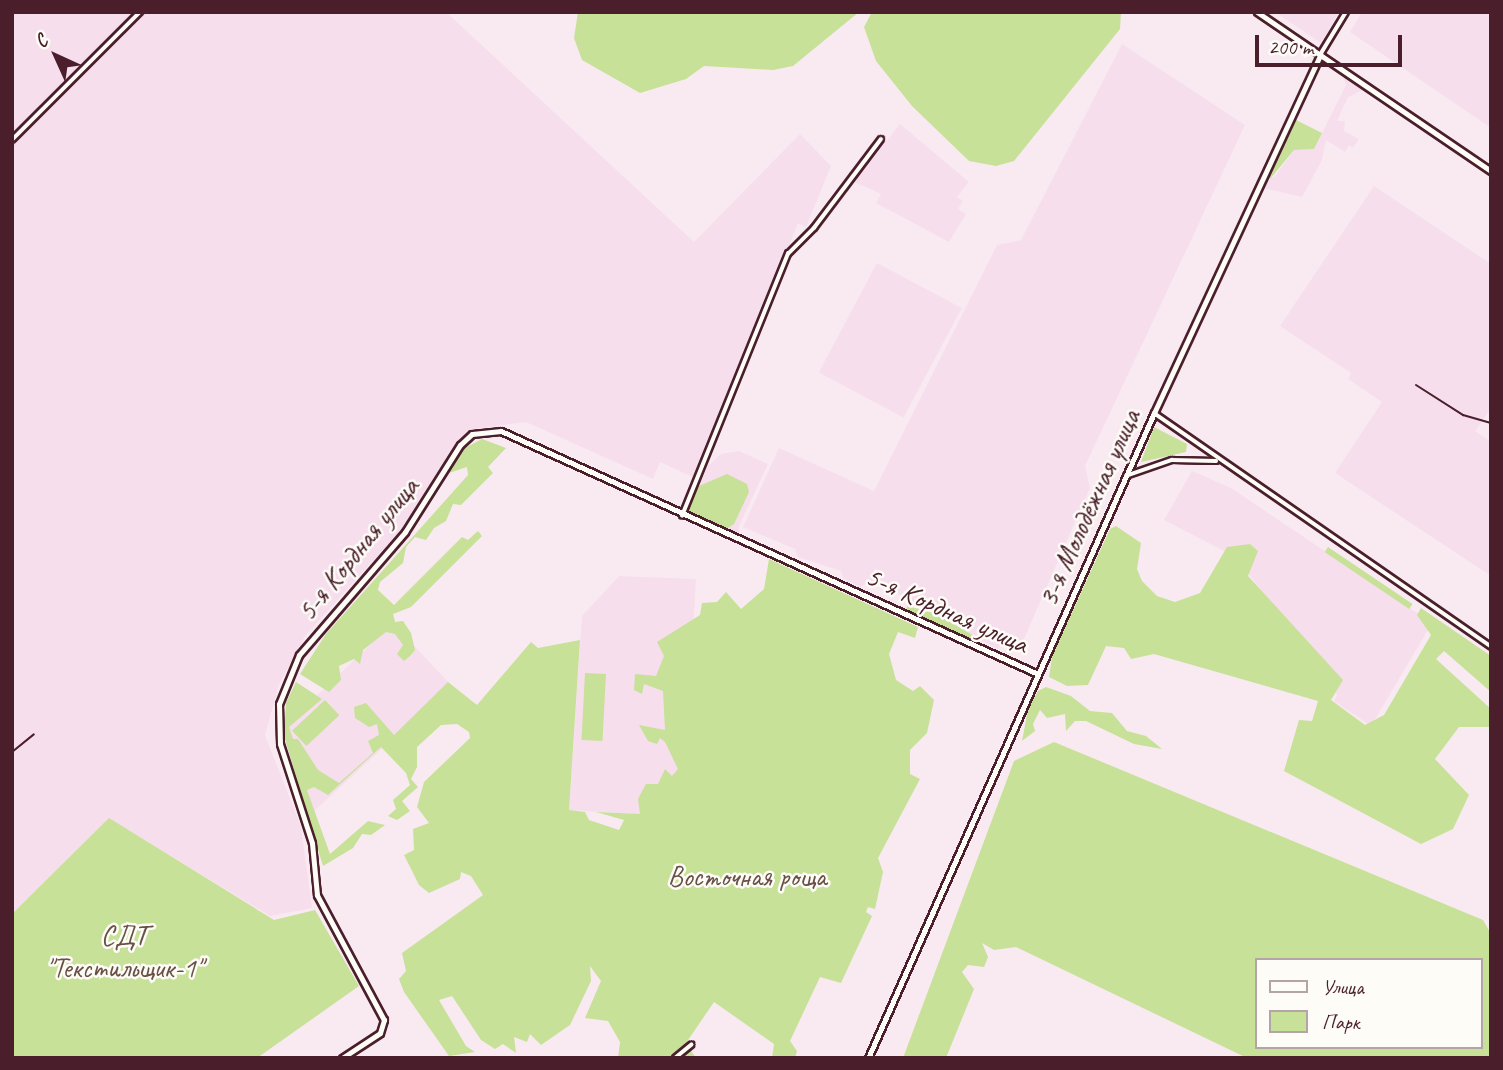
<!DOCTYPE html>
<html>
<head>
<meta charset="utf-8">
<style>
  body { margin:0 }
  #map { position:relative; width:1503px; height:1070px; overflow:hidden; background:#f9eaf1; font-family:Caveat,sans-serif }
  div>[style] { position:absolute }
  .built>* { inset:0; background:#f6deed; transform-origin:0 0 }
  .green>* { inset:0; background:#c7e198; transform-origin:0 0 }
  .roads { filter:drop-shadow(2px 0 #4a1f2b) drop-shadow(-2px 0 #4a1f2b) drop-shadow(0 2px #4a1f2b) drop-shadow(0 -2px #4a1f2b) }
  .minor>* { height:3.5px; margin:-1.75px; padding:0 1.75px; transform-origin:1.75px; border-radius:1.75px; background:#fdfcf7 }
  .secondary>* { height:5px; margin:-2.5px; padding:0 2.5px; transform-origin:2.5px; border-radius:2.5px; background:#fdfcf7 }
  .rail>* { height:2px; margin:-1px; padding:0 1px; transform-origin:1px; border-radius:1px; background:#4a1f2b }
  span { translate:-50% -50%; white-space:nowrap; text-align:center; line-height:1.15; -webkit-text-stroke:5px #fdfcf7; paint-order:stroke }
  .street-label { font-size:28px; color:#4a1f2b }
  .park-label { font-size:28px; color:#695046 }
  .frame { position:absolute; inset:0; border:14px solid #4a1f2b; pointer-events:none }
  .legend { position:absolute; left:1255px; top:958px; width:228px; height:91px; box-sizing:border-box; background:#fdfcf7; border:2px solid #b5a4a5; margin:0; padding:9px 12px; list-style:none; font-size:21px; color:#4a1f2b }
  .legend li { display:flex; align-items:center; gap:14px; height:35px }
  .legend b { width:35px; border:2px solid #b5a4a5 }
  .north { position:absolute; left:21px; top:21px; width:70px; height:70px; -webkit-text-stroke:5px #fdfcf7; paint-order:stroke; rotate:315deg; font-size:19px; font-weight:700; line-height:28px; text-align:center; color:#4a1f2b }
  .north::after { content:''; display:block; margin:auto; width:24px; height:32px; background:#4a1f2b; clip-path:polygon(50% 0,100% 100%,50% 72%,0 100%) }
  .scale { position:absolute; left:1255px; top:35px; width:147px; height:32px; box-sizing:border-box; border:4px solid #4a1f2b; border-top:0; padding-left:9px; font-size:21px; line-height:24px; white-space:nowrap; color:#4a1f2b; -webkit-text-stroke:5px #fdfcf7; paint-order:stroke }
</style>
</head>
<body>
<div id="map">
  <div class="built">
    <div style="clip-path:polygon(12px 12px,446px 12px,694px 242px,800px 134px,831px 166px,806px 227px,798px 223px,795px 231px,695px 478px,660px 462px,653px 479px,526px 422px,472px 429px,459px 440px,410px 520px,305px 636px,279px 684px,265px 735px,301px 827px,312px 908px,270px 916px,110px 819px,12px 914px)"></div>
    <div style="clip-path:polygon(1275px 12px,1339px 12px,1321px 43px)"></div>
    <div style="clip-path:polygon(1362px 12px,1491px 12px,1491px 128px,1350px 32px)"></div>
    <div style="clip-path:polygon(1122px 44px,1245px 125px,1085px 466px,1090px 488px,1019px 650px,1002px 643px,998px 649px,947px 623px,948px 618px,871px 581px,860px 587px,843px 578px,841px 571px,798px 557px,795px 549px,743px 527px,779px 448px,874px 491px,997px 245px,1021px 240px)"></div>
    <div style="clip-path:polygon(1343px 77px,1363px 90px,1348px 97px,1337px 121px,1345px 121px,1344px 131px,1359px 139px,1353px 148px,1349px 145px,1345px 152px,1326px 140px,1322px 160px,1302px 197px,1263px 188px,1268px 175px,1274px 178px,1294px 150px,1314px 149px,1346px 85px)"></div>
    <div style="clip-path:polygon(900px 124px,969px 182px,957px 197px,963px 201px,958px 209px,966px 214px,949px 242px,876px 203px,881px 194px,854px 182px)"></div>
    <div style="clip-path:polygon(1374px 186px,1491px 264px,1491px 408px,1475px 431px,1491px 442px,1491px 576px,1335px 473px,1382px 402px,1348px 379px,1351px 373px,1280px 326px)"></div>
    <div style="left:877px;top:263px;width:96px;height:124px;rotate:28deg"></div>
    <div style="clip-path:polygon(739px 451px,768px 464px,739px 526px,739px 537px,686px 513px,708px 466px,721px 454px)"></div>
    <div style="clip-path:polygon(1192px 471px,1231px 488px,1432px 623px,1371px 726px,1334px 701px,1337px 695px,1318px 667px,1248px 573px,1245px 576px,1224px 551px,1164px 520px)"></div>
    <div style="clip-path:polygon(619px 576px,696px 579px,682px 817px,569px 810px,582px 616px)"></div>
    <div style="clip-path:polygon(393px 623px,451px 685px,312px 813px,286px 725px)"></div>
  </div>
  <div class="green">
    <div style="clip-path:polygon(578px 12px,859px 12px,793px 66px,773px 70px,704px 66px,686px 79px,640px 93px,582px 60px,574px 38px)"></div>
    <div style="clip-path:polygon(872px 12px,1121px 12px,1120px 29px,1014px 161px,996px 166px,969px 161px,912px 106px,876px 61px,864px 27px)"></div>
    <div style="clip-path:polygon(1294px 119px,1322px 133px,1314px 149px,1294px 150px,1270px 179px,1268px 175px)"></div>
    <div style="clip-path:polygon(1154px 427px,1187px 444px,1186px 452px,1141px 462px)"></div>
    <div style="clip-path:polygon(482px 439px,506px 448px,488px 467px,493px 473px,461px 505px,453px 504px,446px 521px,434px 528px,426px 540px,415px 537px,406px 547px,403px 563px,380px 582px,378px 590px,394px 605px,462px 537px,468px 540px,478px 531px,482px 536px,411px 607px,393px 614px,395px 622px,403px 621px,411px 633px,415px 650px,410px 656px,404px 661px,397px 654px,403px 645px,395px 634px,386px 632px,363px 650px,360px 664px,354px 659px,339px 666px,341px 680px,329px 692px,300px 674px,326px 634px,468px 475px,467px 467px,449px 473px,465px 448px)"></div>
    <div style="clip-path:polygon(727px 474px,747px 484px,749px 492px,734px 524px,722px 532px,686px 511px,699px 486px)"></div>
    <div style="clip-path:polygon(1116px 526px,1141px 543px,1137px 569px,1142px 581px,1157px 596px,1175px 602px,1200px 593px,1227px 547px,1250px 544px,1258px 551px,1248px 576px,1343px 680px,1331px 700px,1365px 725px,1384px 715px,1431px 635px,1417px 615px,1421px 608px,1491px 656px,1491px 692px,1444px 651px,1436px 659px,1491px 709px,1491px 727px,1459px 727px,1435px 759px,1469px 795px,1453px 829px,1421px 844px,1284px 771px,1299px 720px,1312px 721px,1318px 701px,1154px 654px,1131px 659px,1124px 648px,1106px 646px,1088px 685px,1067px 686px,1049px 677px,1052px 657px,1070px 617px,1110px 529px)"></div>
    <div style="left:1328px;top:547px;width:102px;height:6px;rotate:34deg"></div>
    <div style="clip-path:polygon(769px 559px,918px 627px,915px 638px,898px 632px,889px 654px,896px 680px,913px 691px,920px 686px,934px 700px,927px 733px,910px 750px,910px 774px,920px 779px,878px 858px,883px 872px,875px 909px,868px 907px,866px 912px,872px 916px,841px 983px,820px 977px,790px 1041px,797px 1051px,795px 1058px,772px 1058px,774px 1044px,714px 1002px,686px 1043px,696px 1058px,618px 1058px,620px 1042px,608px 1021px,585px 1018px,601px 981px,590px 966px,591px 981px,570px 1025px,541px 1045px,530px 1034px,527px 1042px,514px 1037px,516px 1053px,503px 1044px,495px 1049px,481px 1040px,452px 996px,439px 1000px,466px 1046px,475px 1052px,449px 1056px,404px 992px,399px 979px,406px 971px,402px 953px,483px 895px,471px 876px,461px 872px,460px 879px,429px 893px,419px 885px,404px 855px,414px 850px,413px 829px,429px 823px,417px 807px,424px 782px,470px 738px,469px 732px,457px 724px,441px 725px,417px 747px,417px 767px,411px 779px,418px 787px,402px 801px,410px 811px,397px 820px,388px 816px,396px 809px,393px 800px,410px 785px,406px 773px,381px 747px,328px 795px,314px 787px,307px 790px,330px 854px,368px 821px,385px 825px,371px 835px,362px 834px,353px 848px,323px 866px,284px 736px,286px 703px,296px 682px,322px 699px,289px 727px,293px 739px,298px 739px,318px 770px,339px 783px,373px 753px,368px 741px,379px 735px,377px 724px,369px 727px,355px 718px,354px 707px,366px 703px,394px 735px,448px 682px,477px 705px,531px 642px,538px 648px,580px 640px,569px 810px,585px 812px,589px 820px,619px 830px,624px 820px,596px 812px,640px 814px,638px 799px,646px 784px,658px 784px,665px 769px,672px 776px,678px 769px,665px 742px,660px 738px,657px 744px,648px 741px,639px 725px,665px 730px,663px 691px,644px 684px,642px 694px,634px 690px,635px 674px,656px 676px,664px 656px,657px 642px,700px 615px,702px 603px,717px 602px,726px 592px,741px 609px,764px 589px)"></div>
    <div style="clip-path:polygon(907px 606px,934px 613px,976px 637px,966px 641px,946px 633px,927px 619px,906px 612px)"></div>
    <div style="left:585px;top:673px;width:21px;height:67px;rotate:3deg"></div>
    <div style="clip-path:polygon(1046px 687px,1071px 696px,1090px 711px,1112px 713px,1127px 731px,1146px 736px,1162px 749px,1134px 744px,1086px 721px,1075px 721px,1066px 731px,1065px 714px,1047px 718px,1040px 710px,1033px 724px,1035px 731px,1022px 741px,1028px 709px,1038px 691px)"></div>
    <div style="left:325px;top:700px;width:21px;height:45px;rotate:47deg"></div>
    <div style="clip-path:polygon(evenodd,1054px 742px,1483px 920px,1491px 934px,1491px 1058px,1247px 1058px,1016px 947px,994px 950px,982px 943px,988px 957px,984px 967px,968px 965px,962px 972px,974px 989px,946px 1058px,903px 1058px,1014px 761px,1054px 742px,1256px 960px,1480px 960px,1480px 1047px,1256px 1047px,1256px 960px)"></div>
    <div style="clip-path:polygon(109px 818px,274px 920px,315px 910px,359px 986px,257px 1058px,12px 1058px,12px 914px)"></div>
  </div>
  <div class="roads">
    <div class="minor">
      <div style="left:1320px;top:55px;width:50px;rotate:-58.8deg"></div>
      <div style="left:12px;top:140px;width:181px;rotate:-45deg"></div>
      <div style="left:1154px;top:413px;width:410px;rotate:34.7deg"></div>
      <div style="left:1126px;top:476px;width:49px;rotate:-19.2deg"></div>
      <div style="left:1172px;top:460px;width:44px;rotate:1.3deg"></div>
      <div style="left:682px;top:516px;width:283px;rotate:-68deg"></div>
      <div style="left:788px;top:254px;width:37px;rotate:-45deg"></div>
      <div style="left:814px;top:228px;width:111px;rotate:-53deg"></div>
      <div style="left:675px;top:1058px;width:21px;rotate:-39deg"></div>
    </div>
    <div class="secondary">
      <div style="left:1257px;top:12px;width:283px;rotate:34.2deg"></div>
      <div style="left:342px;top:1058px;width:45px;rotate:-33.3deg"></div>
      <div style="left:380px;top:1033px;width:14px;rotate:-73deg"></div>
      <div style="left:384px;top:1020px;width:142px;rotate:-118.2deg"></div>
      <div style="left:317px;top:895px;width:52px;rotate:-95.5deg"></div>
      <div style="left:312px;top:843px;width:104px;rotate:-107.9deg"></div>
      <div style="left:280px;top:744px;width:40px;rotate:-91.4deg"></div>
      <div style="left:279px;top:704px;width:53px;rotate:-67.8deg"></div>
      <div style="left:299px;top:655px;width:162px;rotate:-49.2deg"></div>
      <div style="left:405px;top:532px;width:103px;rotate:-57.7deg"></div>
      <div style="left:460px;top:445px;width:16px;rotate:-43deg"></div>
      <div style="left:472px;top:434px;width:29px;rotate:-6deg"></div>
      <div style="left:501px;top:431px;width:589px;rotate:24.35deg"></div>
      <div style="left:868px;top:1058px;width:706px;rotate:-66.09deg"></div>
      <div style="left:1154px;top:413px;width:395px;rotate:-65.1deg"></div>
    </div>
  </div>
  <div class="rail">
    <div style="left:1416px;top:385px;width:56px;rotate:32.6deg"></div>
    <div style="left:1463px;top:415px;width:29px;rotate:16deg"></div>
    <div style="left:12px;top:752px;width:28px;rotate:-39deg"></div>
  </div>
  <div class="street-label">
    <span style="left:1089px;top:508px;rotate:-66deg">3-я Молодёжная улица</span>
    <span style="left:358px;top:549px;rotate:-51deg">5-я Кордная улица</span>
    <span style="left:947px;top:610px;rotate:24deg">5-я Кордная улица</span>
  </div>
  <div class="park-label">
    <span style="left:747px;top:877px">Восточная роща</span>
    <span style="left:124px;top:952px">СДТ<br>"Текстильщик-1"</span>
  </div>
  <div class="frame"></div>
  <ul class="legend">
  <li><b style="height:9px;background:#fdfcf7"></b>Улица</li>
  <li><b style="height:19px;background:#c7e198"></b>Парк</li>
  </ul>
  <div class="north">С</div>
  <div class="scale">200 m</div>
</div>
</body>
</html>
